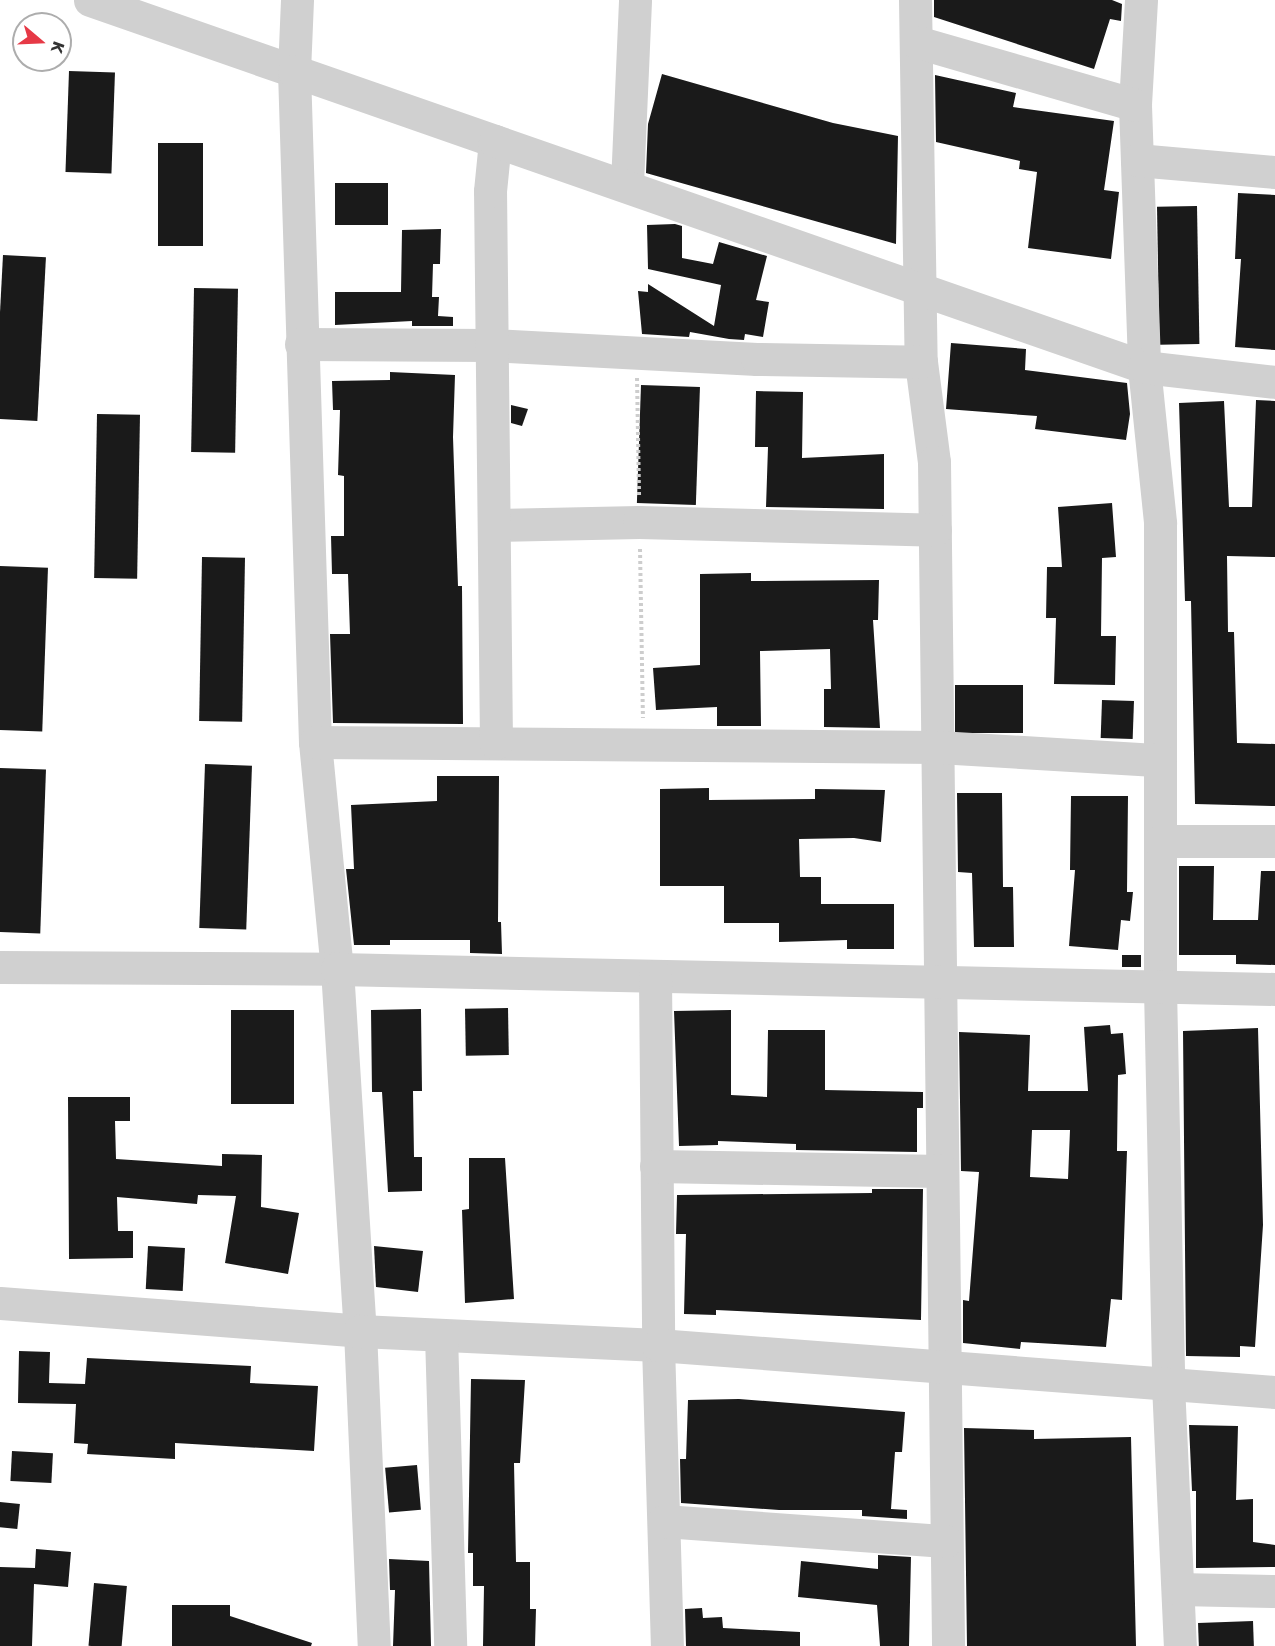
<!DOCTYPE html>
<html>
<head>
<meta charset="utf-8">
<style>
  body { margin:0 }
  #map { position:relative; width:1275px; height:1646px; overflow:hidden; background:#fff; font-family:Jost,sans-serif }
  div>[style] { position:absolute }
  .building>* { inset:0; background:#1a1a1a; transform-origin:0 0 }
  .path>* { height:4px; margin-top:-2px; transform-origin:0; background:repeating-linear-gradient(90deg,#cdcdcd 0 3px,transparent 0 6px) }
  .minor>* { height:33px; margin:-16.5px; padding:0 16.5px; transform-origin:16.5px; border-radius:16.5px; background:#d0d0d0 }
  span { translate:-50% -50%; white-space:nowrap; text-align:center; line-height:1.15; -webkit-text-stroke:6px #fff; paint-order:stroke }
  .north { position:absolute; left:12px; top:12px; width:60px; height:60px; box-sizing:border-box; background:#fff; border:2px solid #adadad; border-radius:50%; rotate:109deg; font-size:16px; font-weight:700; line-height:24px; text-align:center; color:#333 }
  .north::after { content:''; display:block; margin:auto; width:21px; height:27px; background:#e63946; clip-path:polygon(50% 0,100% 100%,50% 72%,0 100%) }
</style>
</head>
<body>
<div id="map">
  <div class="building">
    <div style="clip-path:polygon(934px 0,1112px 0,1122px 4px,1121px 21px,1110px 19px,1094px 69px,934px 17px)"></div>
    <div style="left:69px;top:71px;width:46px;height:101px;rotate:2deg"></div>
    <div style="clip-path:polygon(662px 74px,833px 123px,898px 136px,896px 244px,646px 173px,648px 124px)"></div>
    <div style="clip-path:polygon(935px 75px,1016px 93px,1013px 107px,1114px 121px,1104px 190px,1119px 192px,1111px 259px,1028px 248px,1037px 172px,1019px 169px,1020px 161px,936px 142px)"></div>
    <div style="left:158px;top:143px;width:45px;height:103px"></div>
    <div style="left:388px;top:183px;width:42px;height:53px;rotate:90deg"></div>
    <div style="clip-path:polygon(1238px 193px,1275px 195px,1275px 350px,1235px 347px,1241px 259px,1235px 259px)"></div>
    <div style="left:1197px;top:206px;width:138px;height:40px;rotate:89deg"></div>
    <div style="clip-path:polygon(675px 224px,682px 226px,682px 258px,713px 264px,719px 242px,767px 256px,756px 300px,769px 302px,763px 337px,745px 334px,744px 340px,729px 339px,690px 332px,689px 337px,642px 334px,638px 291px,648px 292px,648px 284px,714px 326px,721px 285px,648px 269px,647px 225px)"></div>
    <div style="clip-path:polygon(441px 229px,440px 264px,433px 264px,432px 297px,439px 297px,438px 316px,453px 317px,453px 326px,412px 326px,412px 321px,335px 325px,335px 292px,401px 292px,402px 230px)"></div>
    <div style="left:3px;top:255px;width:43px;height:164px;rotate:3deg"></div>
    <div style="left:194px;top:288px;width:44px;height:164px;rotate:1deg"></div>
    <div style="clip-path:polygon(951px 343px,1026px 349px,1025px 370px,1127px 383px,1130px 414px,1126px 440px,1035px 429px,1037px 416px,946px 409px)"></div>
    <div style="clip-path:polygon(390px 372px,455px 375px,453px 437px,458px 586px,462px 586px,463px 724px,333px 723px,330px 634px,350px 634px,348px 574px,332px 574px,331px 536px,344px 536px,344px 476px,338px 475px,340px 410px,333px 410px,332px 381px,390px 380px)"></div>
    <div style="left:641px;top:385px;width:59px;height:118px;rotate:2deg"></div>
    <div style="clip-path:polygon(756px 391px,803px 392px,802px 458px,884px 454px,884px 509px,766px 507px,768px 447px,755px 447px)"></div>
    <div style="clip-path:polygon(1256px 400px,1275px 401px,1275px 557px,1227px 556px,1228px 632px,1234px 632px,1237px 743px,1275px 744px,1275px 806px,1195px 804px,1191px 601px,1185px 601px,1179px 403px,1224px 401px,1229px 507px,1252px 507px)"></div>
    <div style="clip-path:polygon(511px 405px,528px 409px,522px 426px,511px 423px)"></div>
    <div style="left:97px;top:414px;width:43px;height:164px;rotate:1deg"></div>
    <div style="clip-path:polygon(1112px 503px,1116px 557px,1102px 558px,1101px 636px,1116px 636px,1115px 685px,1054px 684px,1056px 618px,1046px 618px,1047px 567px,1062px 567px,1058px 507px)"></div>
    <div style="left:202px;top:557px;width:43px;height:164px;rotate:1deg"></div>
    <div style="left:0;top:566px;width:48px;height:164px;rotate:2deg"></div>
    <div style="clip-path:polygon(751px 573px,751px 581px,879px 580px,878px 620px,873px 620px,880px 728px,824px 727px,824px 689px,831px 689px,830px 649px,760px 651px,761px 726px,717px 726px,717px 707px,656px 710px,653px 668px,700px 665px,700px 574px)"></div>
    <div style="left:1023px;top:685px;width:48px;height:68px;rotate:90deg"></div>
    <div style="left:1102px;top:700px;width:32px;height:38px;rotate:2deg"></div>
    <div style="left:205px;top:764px;width:47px;height:164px;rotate:2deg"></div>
    <div style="left:0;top:768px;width:46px;height:164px;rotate:2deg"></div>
    <div style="clip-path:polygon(437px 776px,499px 776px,498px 922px,501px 922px,502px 954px,470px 953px,470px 940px,390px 940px,390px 945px,354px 945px,346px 869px,354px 869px,351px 805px,437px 801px)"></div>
    <div style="clip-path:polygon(709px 788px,709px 800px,815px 799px,815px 789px,885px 790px,881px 842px,854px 838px,799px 839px,800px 877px,821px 877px,821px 904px,894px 904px,894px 949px,847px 949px,847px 940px,779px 942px,779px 923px,724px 923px,724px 886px,660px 886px,660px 789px)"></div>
    <div style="clip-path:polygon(957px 793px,1002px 793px,1003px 887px,1013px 887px,1014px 947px,974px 947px,972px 873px,958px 872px)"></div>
    <div style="clip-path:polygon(1071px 796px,1128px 796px,1127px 892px,1133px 892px,1130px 921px,1121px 920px,1118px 950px,1069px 946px,1075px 870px,1070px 870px)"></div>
    <div style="clip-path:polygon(1179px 866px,1214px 866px,1213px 920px,1258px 920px,1261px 871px,1275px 871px,1275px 965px,1236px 964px,1236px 955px,1179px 955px)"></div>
    <div style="left:1122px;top:955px;width:19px;height:12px"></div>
    <div style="left:508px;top:1008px;width:47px;height:43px;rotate:89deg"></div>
    <div style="clip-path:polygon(421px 1009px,422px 1091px,413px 1091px,414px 1157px,422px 1157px,422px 1191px,388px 1192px,382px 1092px,372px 1092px,371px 1010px)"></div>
    <div style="left:231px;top:1010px;width:63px;height:94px"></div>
    <div style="clip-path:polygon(731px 1010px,731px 1095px,767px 1097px,768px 1030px,825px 1030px,825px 1090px,923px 1092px,923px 1108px,917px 1108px,917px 1152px,796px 1150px,796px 1144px,718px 1141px,718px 1145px,679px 1146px,674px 1011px)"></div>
    <div style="clip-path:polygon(evenodd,1110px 1025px,1111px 1034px,1123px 1033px,1126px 1074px,1118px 1075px,1117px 1151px,1127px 1151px,1122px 1300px,1111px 1299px,1106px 1347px,1021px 1342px,1020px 1349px,963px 1343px,963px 1300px,969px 1301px,979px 1172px,961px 1171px,959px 1032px,1030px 1035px,1028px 1091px,1088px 1091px,1084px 1027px,1110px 1025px,1032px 1130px,1070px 1130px,1068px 1179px,1030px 1177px,1032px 1130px)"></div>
    <div style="clip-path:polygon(1258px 1028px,1263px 1225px,1255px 1347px,1240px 1346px,1240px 1357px,1186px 1356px,1183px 1031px)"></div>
    <div style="clip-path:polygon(68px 1097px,130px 1097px,130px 1121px,115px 1121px,116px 1159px,222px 1166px,222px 1154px,262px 1155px,261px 1207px,299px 1213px,288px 1274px,225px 1263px,236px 1196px,198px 1195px,197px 1204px,117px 1197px,118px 1231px,133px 1231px,133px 1258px,69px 1259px)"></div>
    <div style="clip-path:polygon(469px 1158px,505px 1158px,514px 1299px,465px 1303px,462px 1210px,469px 1209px)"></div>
    <div style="clip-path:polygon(872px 1189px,923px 1189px,921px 1320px,716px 1310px,716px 1315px,684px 1314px,686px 1234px,676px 1234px,677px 1195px,872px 1193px)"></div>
    <div style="left:148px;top:1246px;width:37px;height:43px;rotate:3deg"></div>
    <div style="clip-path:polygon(374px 1246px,423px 1251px,418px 1292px,376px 1287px)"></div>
    <div style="clip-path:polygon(19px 1351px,50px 1352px,49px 1383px,85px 1384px,87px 1358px,251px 1366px,250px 1383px,318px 1386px,314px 1451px,175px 1443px,175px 1459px,87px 1454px,88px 1444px,74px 1443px,76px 1404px,18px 1403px)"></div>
    <div style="clip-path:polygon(471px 1379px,525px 1380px,520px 1463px,514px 1463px,516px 1562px,530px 1562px,530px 1609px,536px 1609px,535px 1646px,483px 1646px,484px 1586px,473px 1586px,473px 1553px,468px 1553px)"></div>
    <div style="clip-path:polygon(739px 1399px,905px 1412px,902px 1452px,895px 1452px,891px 1509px,907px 1510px,907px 1519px,862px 1516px,862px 1510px,779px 1510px,681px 1503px,680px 1459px,686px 1459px,688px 1400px)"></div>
    <div style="clip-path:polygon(1189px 1425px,1238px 1426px,1236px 1500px,1253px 1499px,1253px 1542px,1275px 1545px,1275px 1567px,1196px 1568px,1196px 1491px,1192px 1491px)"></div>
    <div style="clip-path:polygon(964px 1428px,1034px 1430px,1034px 1439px,1131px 1437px,1136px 1646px,967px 1646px)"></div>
    <div style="left:12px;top:1451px;width:41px;height:30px;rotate:3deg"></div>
    <div style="left:417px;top:1465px;width:45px;height:32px;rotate:85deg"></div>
    <div style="left:0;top:1502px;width:20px;height:25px;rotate:6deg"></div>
    <div style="clip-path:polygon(36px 1549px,71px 1552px,68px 1587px,34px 1584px,32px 1646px,0 1646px,0 1567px,35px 1568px)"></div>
    <div style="clip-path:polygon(878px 1555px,911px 1557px,909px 1646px,880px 1646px,877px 1605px,798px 1597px,801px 1561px,878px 1569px)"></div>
    <div style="clip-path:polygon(389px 1559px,429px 1561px,431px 1646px,393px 1646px,395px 1590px,390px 1590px)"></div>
    <div style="left:94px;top:1583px;width:33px;height:63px;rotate:5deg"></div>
    <div style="clip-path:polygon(172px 1605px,230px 1605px,230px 1616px,312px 1643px,311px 1646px,172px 1646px)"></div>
    <div style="clip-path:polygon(702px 1608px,703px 1618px,722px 1617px,723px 1628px,800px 1632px,800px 1646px,686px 1646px,685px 1609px)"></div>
    <div style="left:1253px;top:1621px;width:25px;height:55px;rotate:88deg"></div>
  </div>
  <div class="path">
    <div style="left:637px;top:378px;width:119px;rotate:89deg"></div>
    <div style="left:640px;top:549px;width:169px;rotate:89deg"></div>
  </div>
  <div class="minor">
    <div style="left:90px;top:0;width:216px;rotate:19.2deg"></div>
    <div style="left:294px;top:71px;width:671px;rotate:88.21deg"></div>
    <div style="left:315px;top:742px;width:228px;rotate:84.5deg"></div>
    <div style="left:337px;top:969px;width:363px;rotate:86.4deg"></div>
    <div style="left:360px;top:1331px;width:315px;rotate:87.5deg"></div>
    <div style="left:297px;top:0;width:71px;rotate:92.4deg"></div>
    <div style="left:294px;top:71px;width:213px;rotate:19.2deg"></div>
    <div style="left:915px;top:0;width:362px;rotate:89.1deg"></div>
    <div style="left:921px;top:362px;width:101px;rotate:82.6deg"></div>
    <div style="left:934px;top:462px;width:1184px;rotate:89.32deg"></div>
    <div style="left:1141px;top:0;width:105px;rotate:93.3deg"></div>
    <div style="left:1135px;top:105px;width:262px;rotate:88deg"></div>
    <div style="left:1144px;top:367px;width:157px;rotate:84.1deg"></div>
    <div style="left:1160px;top:523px;width:465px;rotate:90deg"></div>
    <div style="left:1160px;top:988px;width:396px;rotate:88.8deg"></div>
    <div style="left:1168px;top:1384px;width:262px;rotate:87.4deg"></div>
    <div style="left:917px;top:42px;width:227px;rotate:16.1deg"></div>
    <div style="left:1137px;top:160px;width:139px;rotate:5deg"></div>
    <div style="left:627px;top:184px;width:184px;rotate:-87.5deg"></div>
    <div style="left:301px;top:344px;width:190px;rotate:0.3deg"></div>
    <div style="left:491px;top:345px;width:266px;rotate:3deg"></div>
    <div style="left:757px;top:359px;width:164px;rotate:1deg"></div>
    <div style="left:494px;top:525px;width:145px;rotate:-1.2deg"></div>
    <div style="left:639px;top:522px;width:296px;rotate:1.5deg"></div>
    <div style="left:315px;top:742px;width:623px;rotate:0.46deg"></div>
    <div style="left:938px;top:747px;width:222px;rotate:3.4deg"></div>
    <div style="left:496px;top:743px;width:552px;rotate:-90.62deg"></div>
    <div style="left:490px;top:191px;width:50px;rotate:-84.3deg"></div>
    <div style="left:495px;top:141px;width:687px;rotate:19.2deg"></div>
    <div style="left:1144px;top:367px;width:132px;rotate:6.5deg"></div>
    <div style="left:1160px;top:841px;width:115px"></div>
    <div style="left:0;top:967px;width:337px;rotate:0.3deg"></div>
    <div style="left:337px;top:969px;width:938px;rotate:1.22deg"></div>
    <div style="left:655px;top:976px;width:369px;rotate:89.5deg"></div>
    <div style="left:658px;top:1345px;width:301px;rotate:88.3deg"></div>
    <div style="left:656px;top:1166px;width:286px;rotate:1deg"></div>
    <div style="left:0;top:1303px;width:361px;rotate:4.4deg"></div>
    <div style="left:360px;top:1331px;width:298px;rotate:2.7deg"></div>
    <div style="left:658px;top:1345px;width:619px;rotate:4.36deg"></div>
    <div style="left:441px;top:1335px;width:311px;rotate:88.3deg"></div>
    <div style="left:664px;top:1521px;width:282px;rotate:4.1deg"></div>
    <div style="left:1178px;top:1589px;width:97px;rotate:1.2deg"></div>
  </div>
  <div class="north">K</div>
</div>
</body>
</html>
